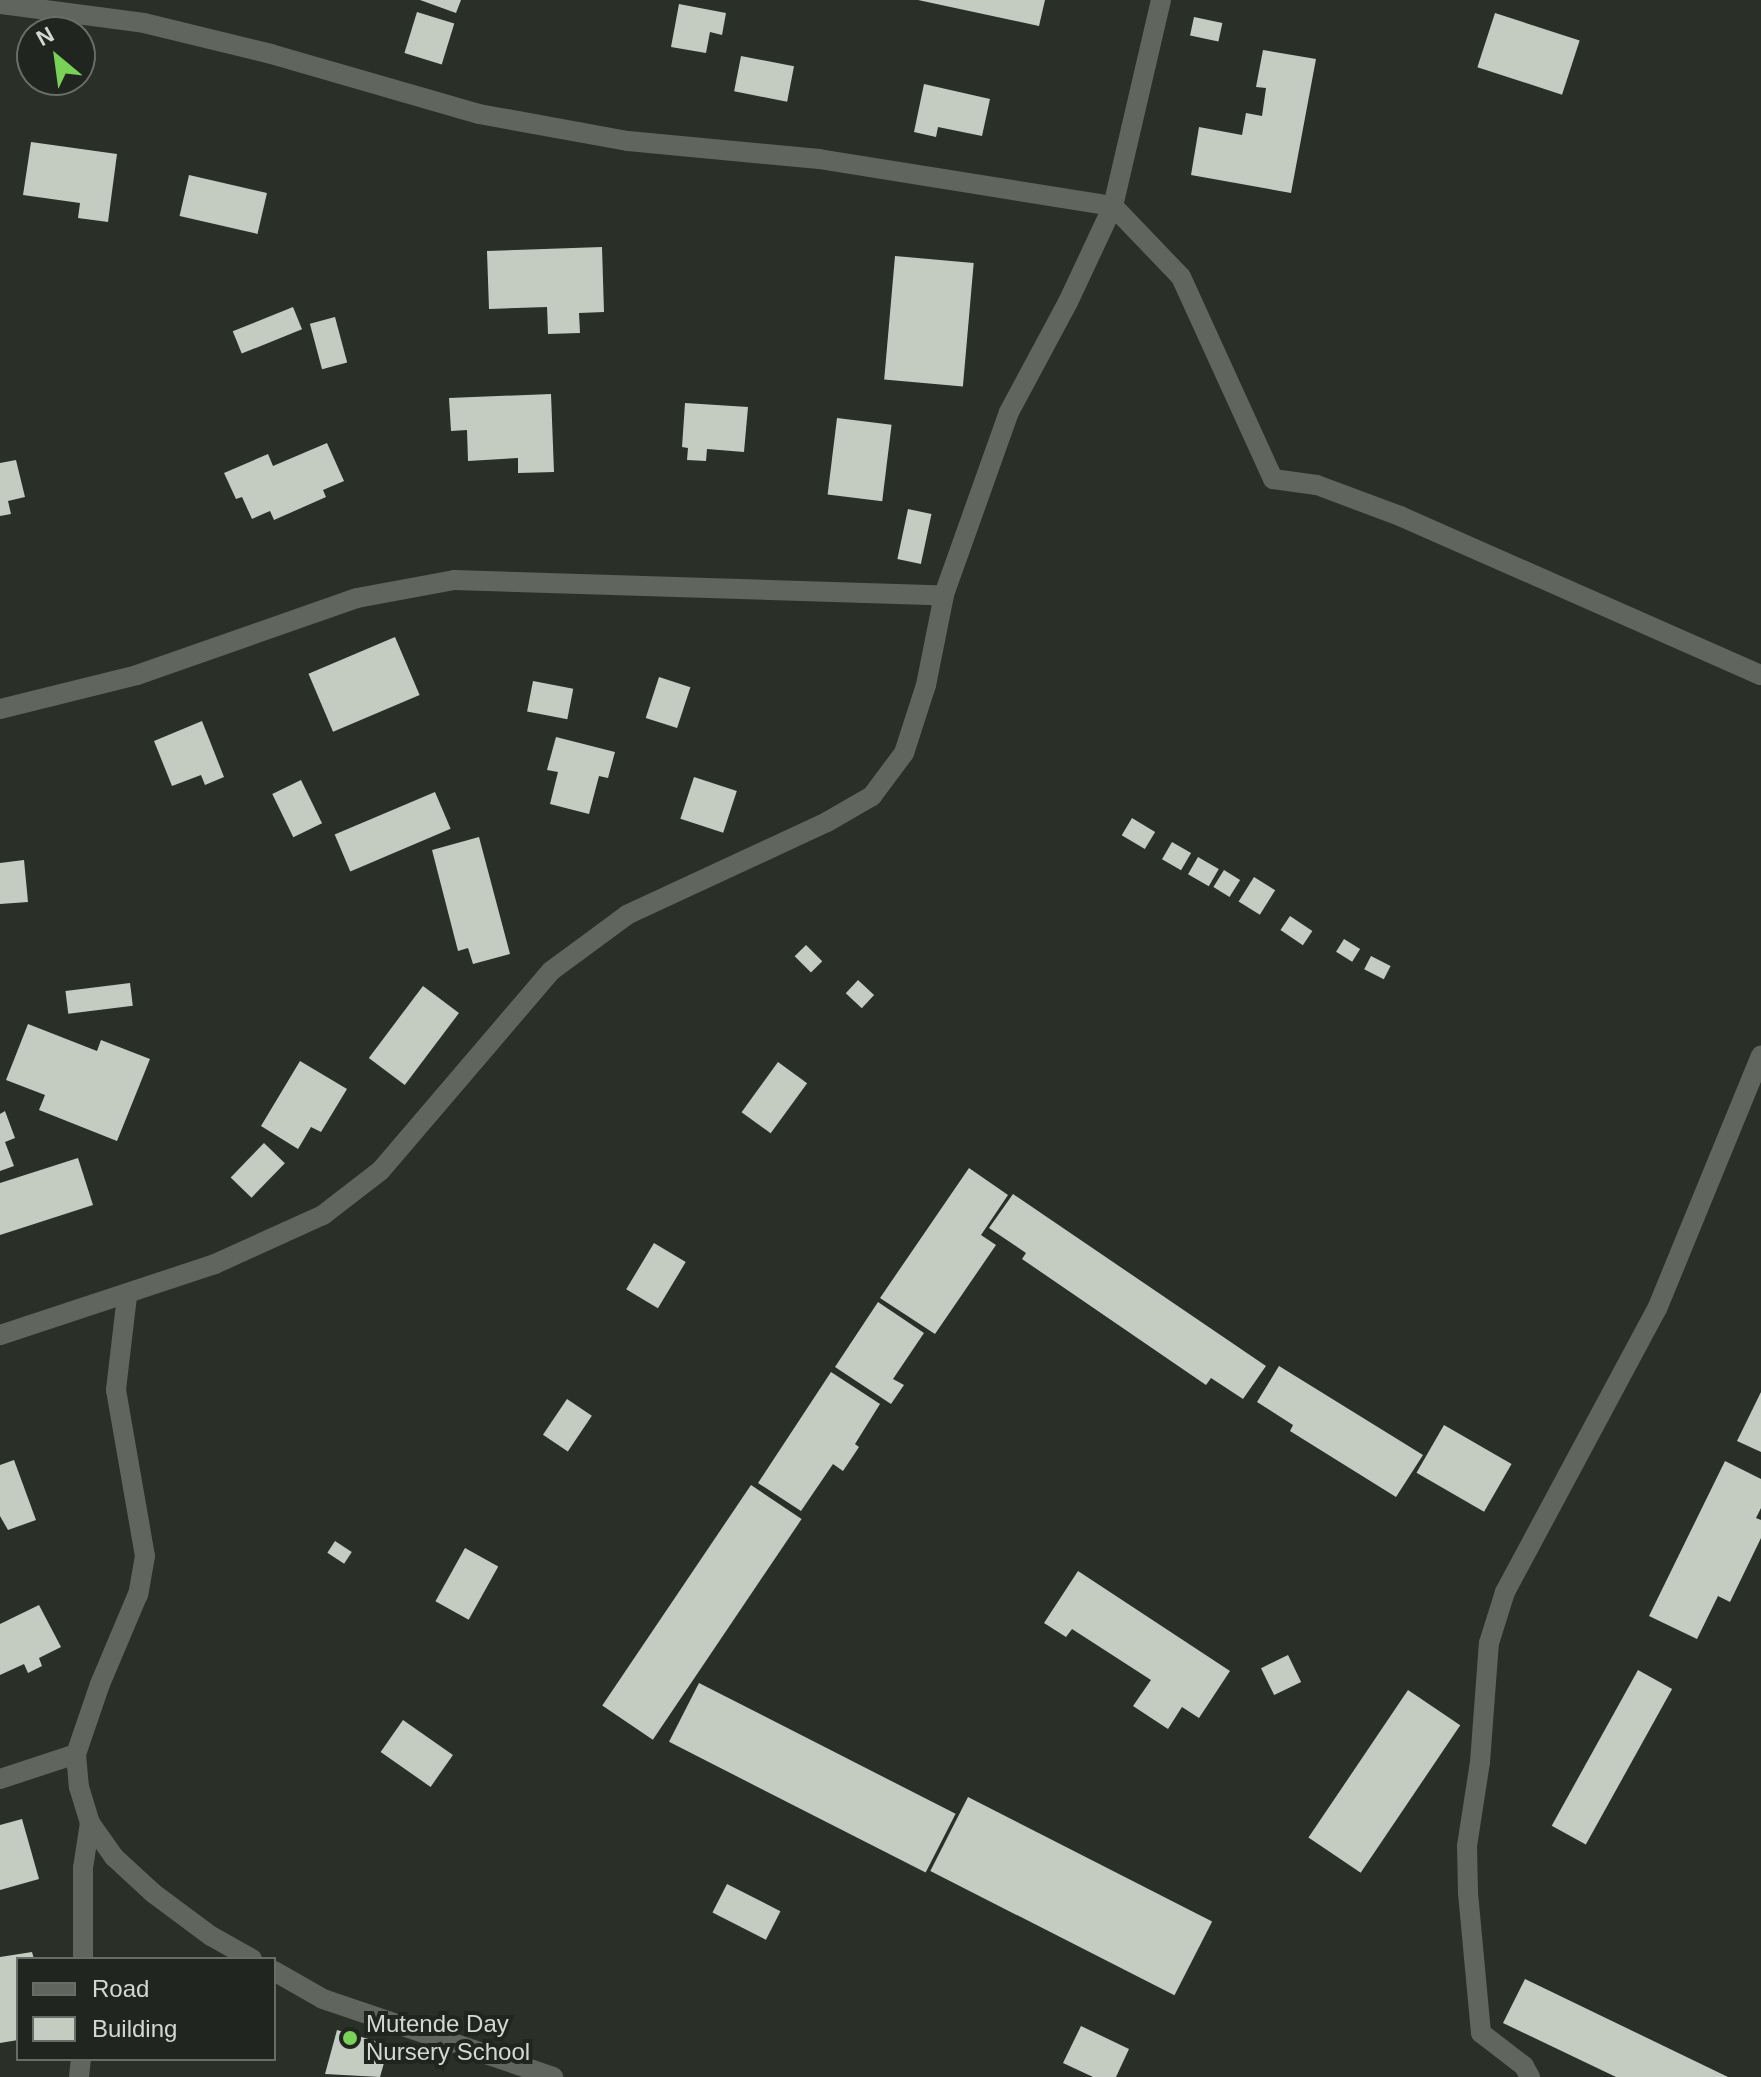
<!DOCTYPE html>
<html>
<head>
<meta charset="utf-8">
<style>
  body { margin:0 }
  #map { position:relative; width:1761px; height:2077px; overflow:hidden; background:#2a3028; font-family:Helvetica,sans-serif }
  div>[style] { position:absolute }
  .building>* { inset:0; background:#c4ccc2; transform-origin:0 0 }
  .minor>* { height:20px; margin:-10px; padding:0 10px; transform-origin:10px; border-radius:10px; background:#60665d }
  .dots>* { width:22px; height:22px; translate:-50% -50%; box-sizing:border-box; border:4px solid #20261f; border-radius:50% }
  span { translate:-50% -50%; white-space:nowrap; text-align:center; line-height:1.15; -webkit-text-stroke:8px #20261f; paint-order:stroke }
  .poi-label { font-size:24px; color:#d4d7d2 }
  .left { translate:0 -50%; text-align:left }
  .legend { position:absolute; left:16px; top:1957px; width:260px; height:104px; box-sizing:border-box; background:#20261f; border:2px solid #686d67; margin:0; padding:10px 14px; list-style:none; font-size:24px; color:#d4d7d2 }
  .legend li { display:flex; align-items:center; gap:16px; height:40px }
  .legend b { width:40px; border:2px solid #686d67 }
  .north { position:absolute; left:16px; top:16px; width:80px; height:80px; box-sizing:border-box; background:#20261f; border:2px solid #686d67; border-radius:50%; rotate:331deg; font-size:22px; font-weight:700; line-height:32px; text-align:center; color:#d4d7d2 }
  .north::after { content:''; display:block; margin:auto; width:28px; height:36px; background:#7ad157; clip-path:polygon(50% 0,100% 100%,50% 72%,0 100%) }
</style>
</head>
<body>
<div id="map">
  <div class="building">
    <div style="clip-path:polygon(420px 0,461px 0,456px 13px)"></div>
    <div style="clip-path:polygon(918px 0,1045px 0,1039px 26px)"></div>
    <div style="clip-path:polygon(679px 4px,726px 13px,722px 35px,710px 32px,706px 53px,671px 47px)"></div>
    <div style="left:417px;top:12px;width:39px;height:43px;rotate:17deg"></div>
    <div style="left:1495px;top:13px;width:89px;height:57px;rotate:18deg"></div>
    <div style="left:1194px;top:17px;width:29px;height:19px;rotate:12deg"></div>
    <div style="clip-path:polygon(1263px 50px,1316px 59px,1291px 193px,1191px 175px,1199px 127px,1242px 135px,1246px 113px,1262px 116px,1266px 88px,1256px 87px)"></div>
    <div style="left:741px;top:56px;width:54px;height:36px;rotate:11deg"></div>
    <div style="clip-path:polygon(924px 84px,990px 99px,982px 136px,938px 127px,936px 137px,914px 132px)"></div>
    <div style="clip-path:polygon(31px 142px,117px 154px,108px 222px,78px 218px,80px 203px,23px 195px)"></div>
    <div style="left:189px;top:175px;width:80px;height:42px;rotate:13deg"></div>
    <div style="clip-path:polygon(602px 247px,604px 312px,579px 313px,580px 333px,548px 334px,547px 307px,489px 309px,487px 251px)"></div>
    <div style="left:895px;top:256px;width:79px;height:124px;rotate:5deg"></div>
    <div style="left:293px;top:307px;width:24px;height:65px;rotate:68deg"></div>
    <div style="left:335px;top:317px;width:47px;height:26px;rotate:75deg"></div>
    <div style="clip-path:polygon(551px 394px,554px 472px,518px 473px,518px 458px,468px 461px,467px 430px,451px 431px,449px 398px)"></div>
    <div style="clip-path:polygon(685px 403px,748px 407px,744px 452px,707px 449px,706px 461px,687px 460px,688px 448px,682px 447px)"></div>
    <div style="left:837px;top:418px;width:55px;height:77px;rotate:7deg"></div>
    <div style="clip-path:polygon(327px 443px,344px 481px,323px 490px,326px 497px,274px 520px,270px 511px,252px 519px,242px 497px,236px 499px,224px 473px,268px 454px,273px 466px)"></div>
    <div style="clip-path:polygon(16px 460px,25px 497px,8px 501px,11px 514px,0 516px,0 463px)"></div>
    <div style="left:908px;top:509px;width:24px;height:51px;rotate:12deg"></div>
    <div style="left:395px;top:637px;width:63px;height:94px;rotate:67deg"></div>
    <div style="left:659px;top:677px;width:33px;height:43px;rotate:18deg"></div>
    <div style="left:533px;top:681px;width:41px;height:31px;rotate:11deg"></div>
    <div style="clip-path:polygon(202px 721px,224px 777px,205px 785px,201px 775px,172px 786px,154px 741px)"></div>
    <div style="clip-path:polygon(556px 737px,615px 752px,608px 778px,599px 776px,589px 814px,550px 804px,558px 772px,547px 770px)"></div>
    <div style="left:694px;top:777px;width:45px;height:44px;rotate:18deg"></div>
    <div style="left:301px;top:780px;width:48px;height:32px;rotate:64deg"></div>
    <div style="left:435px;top:792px;width:40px;height:109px;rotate:67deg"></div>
    <div style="left:1132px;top:818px;width:27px;height:20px;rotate:31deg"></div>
    <div style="clip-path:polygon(479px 837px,510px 954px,473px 964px,468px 948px,458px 951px,432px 850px)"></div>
    <div style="left:1172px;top:842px;width:22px;height:20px;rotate:30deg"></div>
    <div style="left:1198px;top:857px;width:24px;height:20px;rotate:30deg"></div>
    <div style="clip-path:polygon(24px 860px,28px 902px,0 904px,0 863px)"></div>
    <div style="left:1224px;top:870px;width:19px;height:20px;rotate:32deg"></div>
    <div style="left:1254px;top:877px;width:25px;height:29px;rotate:32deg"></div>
    <div style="left:1290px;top:916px;width:27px;height:17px;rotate:34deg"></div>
    <div style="left:1344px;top:939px;width:19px;height:15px;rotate:32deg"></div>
    <div style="left:806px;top:945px;width:23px;height:16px;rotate:45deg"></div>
    <div style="left:1371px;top:956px;width:22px;height:15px;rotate:27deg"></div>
    <div style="left:858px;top:980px;width:22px;height:18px;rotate:43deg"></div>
    <div style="left:130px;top:983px;width:23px;height:65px;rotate:83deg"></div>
    <div style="left:423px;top:986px;width:45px;height:90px;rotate:37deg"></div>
    <div style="clip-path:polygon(28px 1024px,97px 1051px,101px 1040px,150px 1059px,117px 1141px,39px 1110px,45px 1095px,6px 1080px)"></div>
    <div style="clip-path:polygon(300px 1061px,347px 1089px,321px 1132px,311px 1127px,298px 1149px,261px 1126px)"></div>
    <div style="left:778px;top:1062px;width:36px;height:62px;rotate:36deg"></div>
    <div style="clip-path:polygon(5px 1111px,15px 1138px,5px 1142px,14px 1166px,0 1171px,0 1114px)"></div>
    <div style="left:264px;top:1143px;width:29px;height:48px;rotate:44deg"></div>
    <div style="clip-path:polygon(78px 1158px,93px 1205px,0 1235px,0 1183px)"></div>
    <div style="clip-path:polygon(969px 1168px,1008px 1195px,981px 1235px,996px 1245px,935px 1334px,880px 1298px)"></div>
    <div style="clip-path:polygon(1013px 1194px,1266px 1366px,1243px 1399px,1211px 1378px,1206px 1385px,1022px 1259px,1026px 1253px,989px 1228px)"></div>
    <div style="left:654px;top:1243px;width:37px;height:54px;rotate:31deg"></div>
    <div style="clip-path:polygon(878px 1302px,924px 1333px,893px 1379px,904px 1385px,891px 1404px,835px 1367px)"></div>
    <div style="clip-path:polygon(1279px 1366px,1423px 1455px,1396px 1497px,1290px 1431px,1293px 1425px,1257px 1402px)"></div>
    <div style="clip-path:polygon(831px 1372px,880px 1404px,855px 1444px,859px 1447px,843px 1471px,833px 1464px,801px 1511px,758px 1483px)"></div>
    <div style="clip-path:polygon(1761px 1392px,1761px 1452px,1737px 1441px)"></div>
    <div style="left:567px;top:1399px;width:30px;height:43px;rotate:34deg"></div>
    <div style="left:1444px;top:1425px;width:78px;height:55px;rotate:30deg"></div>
    <div style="clip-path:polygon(14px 1460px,36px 1520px,8px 1530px,0 1516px,0 1465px)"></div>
    <div style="clip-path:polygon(1725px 1461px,1761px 1479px,1761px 1508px,1756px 1518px,1761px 1520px,1761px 1538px,1730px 1602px,1718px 1596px,1697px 1639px,1649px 1616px)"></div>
    <div style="left:751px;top:1485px;width:61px;height:266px;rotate:34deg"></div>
    <div style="left:335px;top:1541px;width:20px;height:14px;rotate:33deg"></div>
    <div style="left:465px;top:1548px;width:38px;height:61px;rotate:29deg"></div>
    <div style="clip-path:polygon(1078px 1571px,1230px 1671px,1199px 1718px,1182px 1707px,1168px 1729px,1133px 1706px,1151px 1680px,1072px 1629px,1066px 1637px,1044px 1623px)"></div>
    <div style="clip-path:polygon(39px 1605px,61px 1647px,39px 1658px,42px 1666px,28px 1673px,24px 1664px,0 1675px,0 1624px)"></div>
    <div style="left:1288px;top:1655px;width:30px;height:30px;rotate:64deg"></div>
    <div style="left:1638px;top:1670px;width:39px;height:178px;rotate:29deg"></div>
    <div style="left:699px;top:1683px;width:288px;height:66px;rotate:27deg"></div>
    <div style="left:1408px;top:1690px;width:63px;height:178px;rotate:34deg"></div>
    <div style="left:403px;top:1720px;width:61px;height:39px;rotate:35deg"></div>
    <div style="left:968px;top:1797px;width:274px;height:83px;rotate:27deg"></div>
    <div style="clip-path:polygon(22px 1819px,39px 1879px,0 1890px,0 1825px)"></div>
    <div style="left:727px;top:1884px;width:60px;height:32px;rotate:27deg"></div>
    <div style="clip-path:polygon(32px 1952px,34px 1959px,18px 1959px,18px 2040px,0 2043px,0 1957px)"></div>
    <div style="clip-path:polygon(1525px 1979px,1728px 2077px,1616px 2077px,1503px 2023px)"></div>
    <div style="clip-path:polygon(1081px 2026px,1129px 2049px,1116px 2077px,1093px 2077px,1063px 2063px)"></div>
    <div style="clip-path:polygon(337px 2030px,389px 2045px,380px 2077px,325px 2074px)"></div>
  </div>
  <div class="minor">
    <div style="left:1161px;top:0;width:212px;rotate:103.1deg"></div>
    <div style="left:1113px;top:206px;width:98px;rotate:46.2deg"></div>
    <div style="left:1181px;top:277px;width:222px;rotate:65.5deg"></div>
    <div style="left:1273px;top:479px;width:44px;rotate:7.8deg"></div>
    <div style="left:1317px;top:485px;width:89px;rotate:20.5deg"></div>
    <div style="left:1400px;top:516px;width:394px;rotate:23.8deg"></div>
    <div style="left:0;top:4px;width:145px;rotate:7.5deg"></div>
    <div style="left:144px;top:23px;width:131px;rotate:13.7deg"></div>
    <div style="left:271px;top:54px;width:216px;rotate:16.1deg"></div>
    <div style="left:479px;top:114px;width:151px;rotate:10.3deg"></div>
    <div style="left:628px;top:141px;width:192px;rotate:5.4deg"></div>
    <div style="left:819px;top:159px;width:298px;rotate:9.1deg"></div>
    <div style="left:1113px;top:206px;width:106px;rotate:115.1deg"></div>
    <div style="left:1068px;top:302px;width:125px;rotate:118.2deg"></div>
    <div style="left:1009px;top:412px;width:194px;rotate:109.6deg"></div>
    <div style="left:944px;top:595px;width:92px;rotate:101.3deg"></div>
    <div style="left:926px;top:685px;width:71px;rotate:107.9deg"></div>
    <div style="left:904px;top:753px;width:54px;rotate:126.7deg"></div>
    <div style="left:872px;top:796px;width:52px;rotate:150deg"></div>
    <div style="left:827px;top:822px;width:221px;rotate:155.1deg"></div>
    <div style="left:627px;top:915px;width:94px;rotate:143.6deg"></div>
    <div style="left:551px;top:971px;width:263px;rotate:130.5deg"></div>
    <div style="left:380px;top:1171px;width:72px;rotate:142.3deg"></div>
    <div style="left:323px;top:1215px;width:119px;rotate:155.6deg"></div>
    <div style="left:215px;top:1264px;width:226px;rotate:161.7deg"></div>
    <div style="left:0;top:709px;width:141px;rotate:-13.9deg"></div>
    <div style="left:137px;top:675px;width:233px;rotate:-19.3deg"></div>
    <div style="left:357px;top:598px;width:99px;rotate:-10.5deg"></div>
    <div style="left:454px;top:580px;width:490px;rotate:1.8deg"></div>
    <div style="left:127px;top:1296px;width:95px;rotate:96.7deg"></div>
    <div style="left:116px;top:1390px;width:169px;rotate:80.1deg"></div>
    <div style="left:145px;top:1556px;width:39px;rotate:100deg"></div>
    <div style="left:138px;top:1594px;width:98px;rotate:112.9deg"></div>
    <div style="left:100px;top:1684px;width:74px;rotate:108.9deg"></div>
    <div style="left:76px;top:1754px;width:33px;rotate:85deg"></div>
    <div style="left:79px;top:1787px;width:38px;rotate:73deg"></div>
    <div style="left:90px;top:1823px;width:42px;rotate:54.8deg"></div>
    <div style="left:114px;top:1857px;width:53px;rotate:42.7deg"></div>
    <div style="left:153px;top:1893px;width:72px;rotate:36.6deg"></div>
    <div style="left:211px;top:1936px;width:47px;rotate:29.3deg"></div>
    <div style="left:0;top:1779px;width:80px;rotate:-18.2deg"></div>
    <div style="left:83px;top:1959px;width:91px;rotate:-90deg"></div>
    <div style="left:83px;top:1868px;width:46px;rotate:-81.2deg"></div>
    <div style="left:274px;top:1971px;width:56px;rotate:29.7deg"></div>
    <div style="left:323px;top:1999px;width:243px;rotate:18.7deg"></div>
    <div style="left:79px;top:2077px;width:18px;rotate:-84deg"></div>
    <div style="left:1530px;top:2077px;width:13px;rotate:-119deg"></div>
    <div style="left:1524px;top:2066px;width:54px;rotate:-142.5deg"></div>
    <div style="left:1481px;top:2033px;width:142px;rotate:-95.3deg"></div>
    <div style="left:1468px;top:1892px;width:46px;rotate:-91.2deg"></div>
    <div style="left:1467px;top:1846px;width:85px;rotate:-81.2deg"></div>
    <div style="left:1480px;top:1762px;width:119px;rotate:-85.7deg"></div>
    <div style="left:1489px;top:1643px;width:53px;rotate:-72.6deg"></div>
    <div style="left:1505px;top:1592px;width:321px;rotate:-61.8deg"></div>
    <div style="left:1657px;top:1309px;width:274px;rotate:-67.7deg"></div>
  </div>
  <div class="dots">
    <div style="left:350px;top:2038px;background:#7ad157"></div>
  </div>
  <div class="poi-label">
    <span class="left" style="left:366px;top:2038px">Mutende Day<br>Nursery School</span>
  </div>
  <ul class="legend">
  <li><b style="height:10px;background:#60665d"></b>Road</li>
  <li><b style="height:22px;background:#c4ccc2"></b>Building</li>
  </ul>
  <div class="north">N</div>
</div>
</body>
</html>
